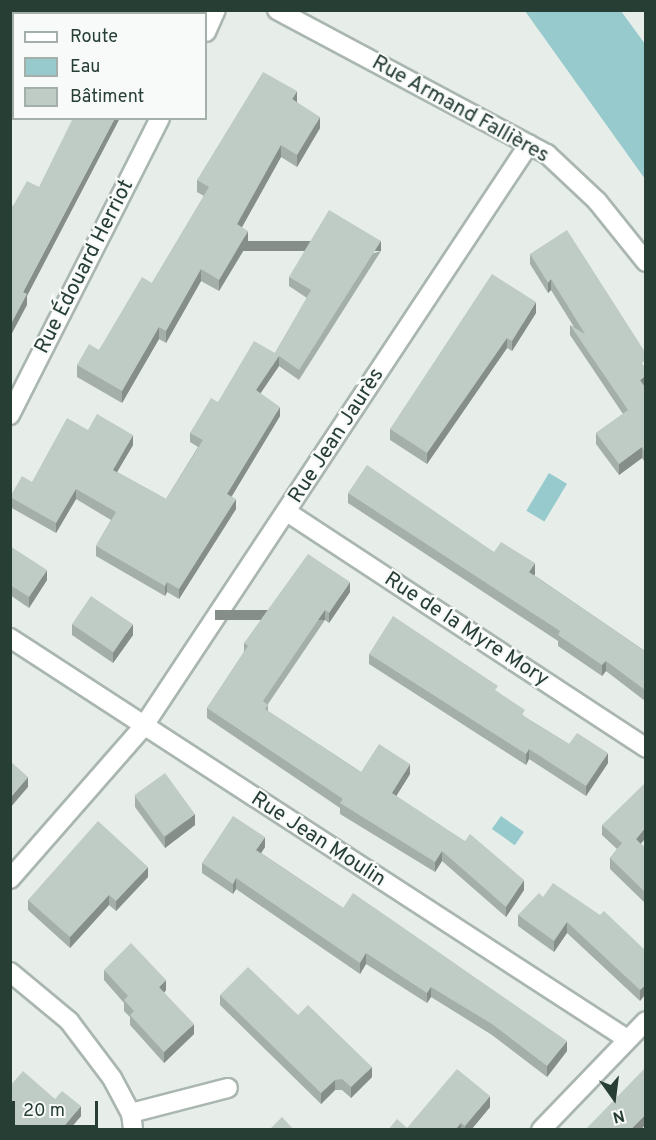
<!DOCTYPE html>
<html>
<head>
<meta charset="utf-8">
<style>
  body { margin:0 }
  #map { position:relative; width:656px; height:1140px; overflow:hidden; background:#e7eeea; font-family:Overpass,sans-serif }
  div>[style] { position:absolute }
  .water>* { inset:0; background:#96cacc; transform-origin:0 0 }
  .roads { filter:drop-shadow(2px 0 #aab6b0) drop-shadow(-2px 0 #aab6b0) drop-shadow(0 2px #aab6b0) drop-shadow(0 -2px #aab6b0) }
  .minor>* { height:18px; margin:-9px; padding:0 9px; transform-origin:9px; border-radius:9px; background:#fff }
  .wall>* { inset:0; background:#a4afa9 }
  .shaded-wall>* { inset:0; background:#868e8a; transform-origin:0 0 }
  .building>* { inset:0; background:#bfcbc5; transform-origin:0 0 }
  span { translate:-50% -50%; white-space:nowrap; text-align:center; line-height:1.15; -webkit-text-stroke:4.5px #f7faf8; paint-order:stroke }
  .street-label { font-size:21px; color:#273e35 }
  .frame { position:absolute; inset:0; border:12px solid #273e35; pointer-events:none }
  .legend { position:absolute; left:12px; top:12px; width:195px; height:108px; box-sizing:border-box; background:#f7faf8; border:2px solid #a4afaa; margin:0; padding:8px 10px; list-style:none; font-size:18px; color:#273e35 }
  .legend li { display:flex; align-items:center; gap:12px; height:30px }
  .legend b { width:30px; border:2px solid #a4afaa }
  .north { position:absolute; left:584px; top:1068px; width:60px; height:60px; -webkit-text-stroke:4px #f7faf8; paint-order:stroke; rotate:166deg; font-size:16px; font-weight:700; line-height:24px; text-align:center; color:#273e35 }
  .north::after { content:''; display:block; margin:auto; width:21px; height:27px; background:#273e35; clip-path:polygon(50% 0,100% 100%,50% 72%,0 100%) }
  .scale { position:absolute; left:12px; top:1101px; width:86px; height:27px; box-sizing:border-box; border:3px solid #273e35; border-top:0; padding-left:8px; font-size:18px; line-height:21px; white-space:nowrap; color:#273e35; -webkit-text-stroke:4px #f7faf8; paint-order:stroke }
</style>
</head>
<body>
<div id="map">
  <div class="water">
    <div style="clip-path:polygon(525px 11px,621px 11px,645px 44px,645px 179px)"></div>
    <div style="left:549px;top:473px;width:21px;height:44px;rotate:31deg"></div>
    <div style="left:501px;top:816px;width:28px;height:16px;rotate:35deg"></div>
  </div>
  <div class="roads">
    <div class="minor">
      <div style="left:277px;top:10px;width:306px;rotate:28.1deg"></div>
      <div style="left:547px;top:154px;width:69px;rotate:43.2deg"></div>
      <div style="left:597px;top:201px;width:78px;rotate:51.2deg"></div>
      <div style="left:206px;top:32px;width:24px;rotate:-66deg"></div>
      <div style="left:10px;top:415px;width:333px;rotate:-63.2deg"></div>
      <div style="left:287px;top:512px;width:430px;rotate:33.3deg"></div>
      <div style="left:10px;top:638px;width:736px;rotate:33.02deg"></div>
      <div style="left:10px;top:879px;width:202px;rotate:-48.8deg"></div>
      <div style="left:143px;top:727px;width:699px;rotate:-56.49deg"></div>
      <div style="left:10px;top:972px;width:77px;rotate:39.7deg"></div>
      <div style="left:69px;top:1021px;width:71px;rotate:53deg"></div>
      <div style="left:112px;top:1078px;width:40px;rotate:62deg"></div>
      <div style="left:131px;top:1113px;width:17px;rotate:83deg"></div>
      <div style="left:131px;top:1113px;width:100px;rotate:-14.5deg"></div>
      <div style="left:541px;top:1130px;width:151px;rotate:-46.1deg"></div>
    </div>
  </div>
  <div class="wall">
    <div style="clip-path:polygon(297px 102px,320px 128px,297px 167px,281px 157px,242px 227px,248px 243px,219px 291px,201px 281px,166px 343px,159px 339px,122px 403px,77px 377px,77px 365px,99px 350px,152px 283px,204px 196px,197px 192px,197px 180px)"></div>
    <div style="clip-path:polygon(381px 251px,299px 380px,279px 366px,260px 393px,280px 416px,232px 496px,236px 509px,179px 599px,167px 592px,165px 596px,96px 556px,96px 546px,111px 520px,76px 499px,56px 533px,10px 507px,10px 496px,32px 482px,88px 430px,133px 445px,117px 472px,166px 499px,198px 447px,190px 442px,190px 433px,218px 402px,275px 353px,307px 298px,289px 286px,289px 277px)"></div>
    <div style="clip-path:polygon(530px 254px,645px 386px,645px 462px,642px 458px,619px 475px,596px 444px,596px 433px,623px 414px,570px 335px,570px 325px,574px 327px,551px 290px,548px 293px,530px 264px)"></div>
    <div style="clip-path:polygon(536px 313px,512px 351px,507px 348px,427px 464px,390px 440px,390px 429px)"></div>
    <div style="clip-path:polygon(348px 493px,494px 552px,535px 574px,534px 575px,645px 651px,645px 701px,606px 671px,602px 676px,558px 646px,558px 641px,348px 503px)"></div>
    <div style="clip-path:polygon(10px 546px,47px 580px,29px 608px,10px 595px)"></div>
    <div style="clip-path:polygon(350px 592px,329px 623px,325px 620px,268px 704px,268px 711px,361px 772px,410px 774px,396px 796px,524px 890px,506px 917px,442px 861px,435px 872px,340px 814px,340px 808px,207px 718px,207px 708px,244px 652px,244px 643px)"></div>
    <div style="clip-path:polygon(72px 624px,133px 635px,113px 663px,72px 635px)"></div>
    <div style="clip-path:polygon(369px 654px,498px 692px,525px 717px,569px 744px,608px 763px,586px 796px,529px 759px,526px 765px,369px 664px)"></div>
    <div style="clip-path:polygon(135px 796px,195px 825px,165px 848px,135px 807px)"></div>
    <div style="clip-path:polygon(602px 825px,641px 844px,645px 848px,645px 903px,610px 869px,610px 858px,617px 849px,602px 835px)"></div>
    <div style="clip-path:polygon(265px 847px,261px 853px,343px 908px,567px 1051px,547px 1077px,492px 1035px,431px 997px,427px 1003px,366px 964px,360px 974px,236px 889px,233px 894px,202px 873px,202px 863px)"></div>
    <div style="clip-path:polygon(148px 877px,116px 911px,109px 905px,70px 948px,28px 910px,28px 900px)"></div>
    <div style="clip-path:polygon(543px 897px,645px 950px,640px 1001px,567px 933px,554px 952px,518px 926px,518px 915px)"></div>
    <div style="clip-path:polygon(104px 970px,166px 990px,164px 993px,194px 1034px,164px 1063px,130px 1025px,130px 1017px,124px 1011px,124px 1003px,104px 980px)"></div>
    <div style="clip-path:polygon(220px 995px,298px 1015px,372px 1077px,351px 1098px,342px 1090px,335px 1090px,321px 1104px,220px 1005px)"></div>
    <div style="clip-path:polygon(10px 1086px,55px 1099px,81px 1116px,69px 1130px,10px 1130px)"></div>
    <div style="clip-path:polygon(490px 1107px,471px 1130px,388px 1130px,407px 1128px)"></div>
  </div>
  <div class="shaded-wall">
    <div style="clip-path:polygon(118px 10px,123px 10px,121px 14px,116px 14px)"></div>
    <div style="clip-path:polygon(297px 91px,297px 103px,292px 99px)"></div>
    <div style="clip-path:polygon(320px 117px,320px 128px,297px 167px,297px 155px)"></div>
    <div style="clip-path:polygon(115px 118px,120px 118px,27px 296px,27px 305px,10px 337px,10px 326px,23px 292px)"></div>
    <div style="clip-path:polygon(281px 145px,281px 157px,237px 236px,237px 224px)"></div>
    <div style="clip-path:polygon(248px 231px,248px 243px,219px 291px,219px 280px)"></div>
    <div style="left:381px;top:241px;width:10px;height:153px;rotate:90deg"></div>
    <div style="clip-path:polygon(201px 269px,201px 281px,166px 343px,166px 331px)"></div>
    <div style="clip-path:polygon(551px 279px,551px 290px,548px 293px,548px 283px)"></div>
    <div style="clip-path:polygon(536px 302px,536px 313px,512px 351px,512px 341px)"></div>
    <div style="clip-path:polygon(159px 327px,159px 339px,122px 403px,122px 391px)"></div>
    <div style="clip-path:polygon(507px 338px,507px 348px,427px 464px,427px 453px)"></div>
    <div style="clip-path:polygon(279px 356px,279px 366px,256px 400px,256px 390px)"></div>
    <div style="clip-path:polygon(645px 376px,645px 386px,640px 390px,640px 380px)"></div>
    <div style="clip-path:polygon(280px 407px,280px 416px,227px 504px,227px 494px)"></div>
    <div style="clip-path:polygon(133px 435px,133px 445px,113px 479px,113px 470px)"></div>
    <div style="clip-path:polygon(642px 447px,642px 458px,619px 475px,619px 464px)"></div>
    <div style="clip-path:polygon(76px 489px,76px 499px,56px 533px,56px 523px)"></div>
    <div style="clip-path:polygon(236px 499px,236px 509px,179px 599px,179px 589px)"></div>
    <div style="clip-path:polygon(535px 563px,535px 574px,529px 583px,529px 572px)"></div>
    <div style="clip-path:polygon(47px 570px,47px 580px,29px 608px,29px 597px)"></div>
    <div style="clip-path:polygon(167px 582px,167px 592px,165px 596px,165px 586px)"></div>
    <div style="clip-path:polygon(350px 582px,350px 592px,329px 623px,329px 613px)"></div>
    <div style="left:325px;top:610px;width:10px;height:110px;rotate:90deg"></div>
    <div style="clip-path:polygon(133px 624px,133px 635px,113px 663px,113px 652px)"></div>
    <div style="clip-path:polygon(606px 661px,606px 671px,602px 676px,602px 665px)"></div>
    <div style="clip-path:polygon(529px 749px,529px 759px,526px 765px,526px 754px)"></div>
    <div style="clip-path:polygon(608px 753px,608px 763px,586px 796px,586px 786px)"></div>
    <div style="clip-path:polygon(410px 764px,410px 774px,392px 803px,392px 793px)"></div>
    <div style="clip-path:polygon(28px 777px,28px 787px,10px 808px,10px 798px)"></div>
    <div style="clip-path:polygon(195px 814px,195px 825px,165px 848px,165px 837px)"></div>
    <div style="clip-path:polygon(645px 828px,645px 839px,636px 849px,636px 839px)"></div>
    <div style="clip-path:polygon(265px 837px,265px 847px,256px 861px,256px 850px)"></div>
    <div style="clip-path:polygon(442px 851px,442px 861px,435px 872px,435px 862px)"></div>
    <div style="clip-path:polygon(148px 867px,148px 877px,116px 911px,116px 901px)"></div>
    <div style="clip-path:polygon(236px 878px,236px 889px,233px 894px,233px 884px)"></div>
    <div style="clip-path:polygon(524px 880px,524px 890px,506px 917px,506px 907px)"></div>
    <div style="clip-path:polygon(109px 895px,109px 905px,70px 948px,70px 937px)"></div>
    <div style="clip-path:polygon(567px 922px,567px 933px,554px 952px,554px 941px)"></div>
    <div style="clip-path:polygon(366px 953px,366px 964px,360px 974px,360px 963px)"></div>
    <div style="clip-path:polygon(166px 980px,166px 990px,159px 998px,159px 987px)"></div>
    <div style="clip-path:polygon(645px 985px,645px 995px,640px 1001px,640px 990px)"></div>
    <div style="clip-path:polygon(431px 987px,431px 997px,427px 1003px,427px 993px)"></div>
    <div style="clip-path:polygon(194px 1024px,194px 1034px,164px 1063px,164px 1052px)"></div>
    <div style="clip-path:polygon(567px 1041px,567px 1051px,547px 1077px,547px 1066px)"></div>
    <div style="clip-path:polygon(372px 1067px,372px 1077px,351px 1098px,351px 1087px)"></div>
    <div style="clip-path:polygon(335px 1080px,335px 1090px,321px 1104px,321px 1093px)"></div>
    <div style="clip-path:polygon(490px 1096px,490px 1107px,471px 1130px,465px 1130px,465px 1126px)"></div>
    <div style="clip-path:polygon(81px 1106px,81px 1116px,69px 1130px,61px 1130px)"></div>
    <div style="clip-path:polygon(645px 1115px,645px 1125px,641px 1130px,630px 1130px)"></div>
    <div style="clip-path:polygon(461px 1123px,461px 1130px,455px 1130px)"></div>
  </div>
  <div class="building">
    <div style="clip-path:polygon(79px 10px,118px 10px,116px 14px,81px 14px,78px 12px)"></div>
    <div style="clip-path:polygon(263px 72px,297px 91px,292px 99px,320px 117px,297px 155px,281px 145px,237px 224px,248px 231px,219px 280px,201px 269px,166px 331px,159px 327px,122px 391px,77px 365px,89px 344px,99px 350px,142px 277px,152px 283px,209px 187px,197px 180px)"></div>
    <div style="clip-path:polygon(73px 118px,115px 118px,23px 292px,27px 294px,10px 326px,10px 204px,13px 206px,27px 181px,39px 187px)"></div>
    <div style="clip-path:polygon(329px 210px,381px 241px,299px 370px,279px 356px,256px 390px,280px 407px,227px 494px,236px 499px,179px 589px,167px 582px,165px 586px,96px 546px,116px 512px,76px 489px,56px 523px,10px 497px,22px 476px,32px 482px,67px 418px,88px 430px,97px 414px,133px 435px,113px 470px,166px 499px,203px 440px,190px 433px,211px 398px,218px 402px,254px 341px,275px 353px,311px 290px,289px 277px)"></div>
    <div style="clip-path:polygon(567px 230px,645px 352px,645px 361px,642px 363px,645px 368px,645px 376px,640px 380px,645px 387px,645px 452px,642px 447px,619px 464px,596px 433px,628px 410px,570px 325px,585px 334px,551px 279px,548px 283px,530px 254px)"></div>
    <div style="clip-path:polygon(492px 274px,536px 302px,512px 341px,507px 338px,427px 453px,390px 429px)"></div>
    <div style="clip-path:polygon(367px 465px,494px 552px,501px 542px,535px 563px,529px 572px,645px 651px,645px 690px,606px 661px,602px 665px,558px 635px,560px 631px,348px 493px)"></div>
    <div style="clip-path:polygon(10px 546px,47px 570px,29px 597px,10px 585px)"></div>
    <div style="clip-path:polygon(308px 554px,350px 582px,329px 613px,325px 610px,263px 701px,268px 705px,265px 709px,361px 772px,379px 744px,410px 764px,392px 793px,465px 841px,470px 834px,524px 880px,506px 907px,442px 851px,435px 862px,340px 803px,343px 799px,207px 708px,248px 646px,244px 643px)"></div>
    <div style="left:91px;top:596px;width:50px;height:34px;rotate:34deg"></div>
    <div style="clip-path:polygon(393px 616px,498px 686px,495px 690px,525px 710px,522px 715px,569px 744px,577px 733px,608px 753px,586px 786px,529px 749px,526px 754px,369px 654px)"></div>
    <div style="clip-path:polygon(10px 761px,28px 777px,10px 798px)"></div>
    <div style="left:165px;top:773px;width:51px;height:38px;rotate:54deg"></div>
    <div style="clip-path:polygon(645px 783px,645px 828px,636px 839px,645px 848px,645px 892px,610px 858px,622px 843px,602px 825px)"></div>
    <div style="clip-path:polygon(233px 816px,265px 837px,256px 850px,343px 908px,353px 893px,567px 1041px,547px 1066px,492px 1024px,431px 987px,427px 993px,366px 953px,360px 963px,236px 878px,233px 884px,202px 863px)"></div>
    <div style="clip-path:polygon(98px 821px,148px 867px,116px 901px,109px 895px,70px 937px,28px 900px)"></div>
    <div style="clip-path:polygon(553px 883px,600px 915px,604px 911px,645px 950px,645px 985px,640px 990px,567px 922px,554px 941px,518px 915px,539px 893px,543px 897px)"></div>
    <div style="clip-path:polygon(131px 943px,166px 980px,159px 987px,194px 1024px,164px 1052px,130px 1015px,134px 1011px,124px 1000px,128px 996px,104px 970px)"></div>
    <div style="clip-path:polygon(248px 967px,298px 1015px,308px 1005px,372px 1067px,351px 1087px,342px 1079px,335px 1080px,321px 1093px,220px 995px)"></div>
    <div style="clip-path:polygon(645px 1068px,645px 1115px,630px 1130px,585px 1130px)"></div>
    <div style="clip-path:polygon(457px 1069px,490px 1096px,465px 1126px,461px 1123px,455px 1130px,388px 1130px,397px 1119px,407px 1128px)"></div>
    <div style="clip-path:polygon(23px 1071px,55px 1099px,62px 1091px,81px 1106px,61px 1130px,12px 1130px,11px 1128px,15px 1124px,10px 1120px,10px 1086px)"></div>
    <div style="clip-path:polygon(282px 1117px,294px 1130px,269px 1130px)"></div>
  </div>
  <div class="street-label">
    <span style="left:460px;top:110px;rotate:29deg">Rue Armand Fallières</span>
    <span style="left:85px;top:267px;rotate:-63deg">Rue Édouard Herriot</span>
    <span style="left:337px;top:436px;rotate:-57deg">Rue Jean Jaurès</span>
    <span style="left:466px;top:630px;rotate:33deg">Rue de la Myre Mory</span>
    <span style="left:318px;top:840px;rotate:33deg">Rue Jean Moulin</span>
  </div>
  <div class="frame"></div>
  <ul class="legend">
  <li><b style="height:8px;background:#fff"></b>Route</li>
  <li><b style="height:16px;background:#96cacc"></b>Eau</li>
  <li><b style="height:16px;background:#bfcbc5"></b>Bâtiment</li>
  </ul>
  <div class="north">N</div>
  <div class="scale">20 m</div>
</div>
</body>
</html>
